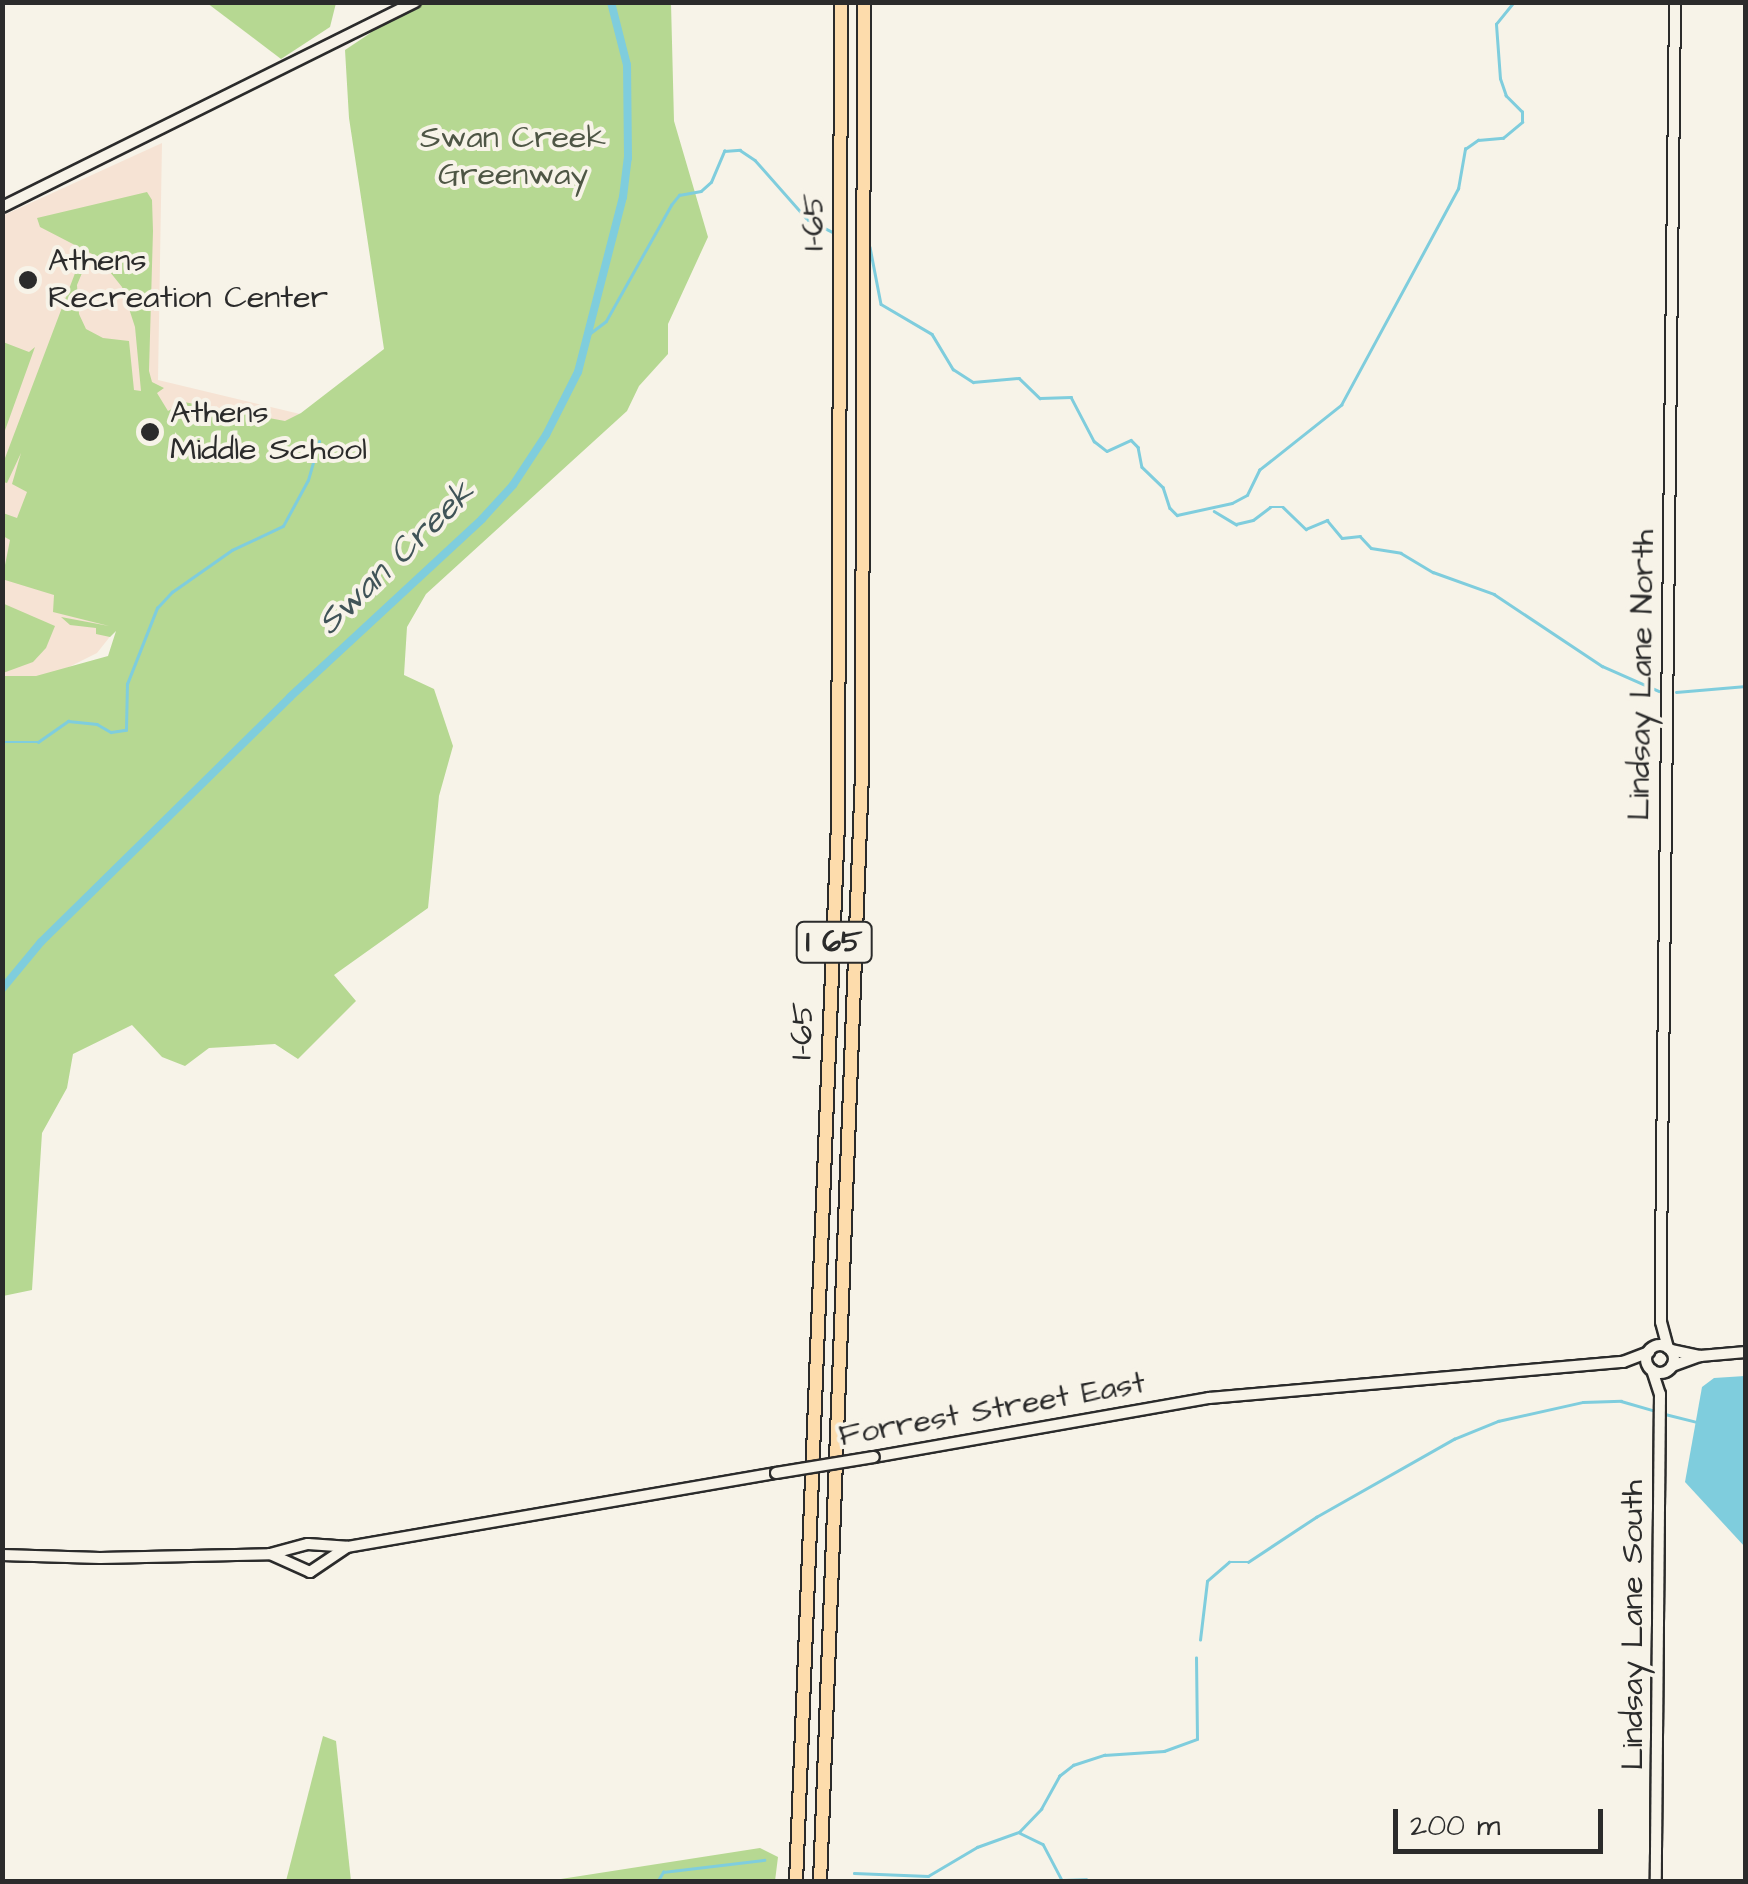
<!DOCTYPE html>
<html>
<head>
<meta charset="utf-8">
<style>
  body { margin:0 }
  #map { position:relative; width:1748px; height:1884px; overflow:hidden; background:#f7f3e8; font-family:"Architects Daughter",sans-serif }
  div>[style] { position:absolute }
  .built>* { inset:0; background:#f6e3d4 }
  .green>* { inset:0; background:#b6d892 }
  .water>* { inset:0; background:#7fcddd }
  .stream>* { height:2.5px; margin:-1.25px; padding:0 1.25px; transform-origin:1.25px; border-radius:1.25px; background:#7fcddd }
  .canal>* { height:8px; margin:-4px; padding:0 4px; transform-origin:4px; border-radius:4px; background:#7fcddd }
  .roads { filter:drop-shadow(2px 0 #2b2b2b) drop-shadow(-2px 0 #2b2b2b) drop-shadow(0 2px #2b2b2b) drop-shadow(0 -2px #2b2b2b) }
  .secondary>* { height:10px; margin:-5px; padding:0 5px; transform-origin:5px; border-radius:5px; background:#f7f3e8 }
  .secondary>.ring { margin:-5px; padding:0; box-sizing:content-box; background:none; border:10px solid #f7f3e8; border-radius:50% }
  .highway>* { height:12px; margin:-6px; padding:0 6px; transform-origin:6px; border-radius:6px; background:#fddcac }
  .bridges { filter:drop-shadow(2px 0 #2b2b2b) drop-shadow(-2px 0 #2b2b2b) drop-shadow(0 2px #2b2b2b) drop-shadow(0 -2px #2b2b2b) }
  .secondary-bridge>* { height:10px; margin:-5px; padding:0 5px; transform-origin:5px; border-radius:5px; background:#f7f3e8 }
  .dots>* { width:28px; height:28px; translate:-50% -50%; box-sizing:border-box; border:5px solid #f7f3e8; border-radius:50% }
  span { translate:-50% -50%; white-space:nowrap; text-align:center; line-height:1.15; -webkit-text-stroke:8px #f7f3e8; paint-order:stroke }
  .shield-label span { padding:2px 8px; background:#f7f3e8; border:2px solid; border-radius:8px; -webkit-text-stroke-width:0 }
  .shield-label { font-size:30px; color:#2b2b2b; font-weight:700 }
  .park-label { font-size:32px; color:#4e5645 }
  .street-label { font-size:32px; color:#2b2b2b }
  .poi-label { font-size:32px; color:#2b2b2b }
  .left { translate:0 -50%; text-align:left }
  .water-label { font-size:35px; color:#405458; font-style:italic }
  .frame { position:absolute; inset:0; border:5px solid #2b2b2b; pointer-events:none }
  .scale { position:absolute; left:1393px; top:1809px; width:210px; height:45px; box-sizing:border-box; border:5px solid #2b2b2b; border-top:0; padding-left:12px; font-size:30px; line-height:35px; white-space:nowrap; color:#2b2b2b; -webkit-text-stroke:8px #f7f3e8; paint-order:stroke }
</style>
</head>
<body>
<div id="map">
  <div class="built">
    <div style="clip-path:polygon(162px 143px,158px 380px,300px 414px,292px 481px,188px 538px,97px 653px,33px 685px,3px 683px,2px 216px)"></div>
  </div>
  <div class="green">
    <div style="clip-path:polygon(207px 3px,336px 3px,330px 27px,281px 59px)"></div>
    <div style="clip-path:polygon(400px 3px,671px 3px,674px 121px,708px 237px,668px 324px,668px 354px,639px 386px,627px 411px,426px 594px,407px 627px,404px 675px,434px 689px,453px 746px,439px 796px,428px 908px,334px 975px,356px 1001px,298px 1059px,275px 1044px,209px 1048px,185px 1066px,162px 1057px,132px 1025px,73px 1054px,67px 1088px,42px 1133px,32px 1290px,3px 1296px,3px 676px,36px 676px,108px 656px,116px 631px,110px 637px,96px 634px,96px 628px,70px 625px,61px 617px,109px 626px,53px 612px,54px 595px,5px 580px,3px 575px,10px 540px,3px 536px,3px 513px,17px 518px,27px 492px,12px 484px,21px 453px,7px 483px,3px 482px,2px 466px,80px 260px,87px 261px,77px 285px,79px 314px,86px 329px,103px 338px,129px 341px,134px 390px,141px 391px,135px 327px,122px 287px,98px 257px,40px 227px,37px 218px,147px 192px,152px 200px,153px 231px,149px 371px,152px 382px,164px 388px,157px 393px,168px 411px,184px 402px,285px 421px,301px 413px,384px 349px,349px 118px,345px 50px,369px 34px)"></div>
    <div style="clip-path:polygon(3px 342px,29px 352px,35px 347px,3px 436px)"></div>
    <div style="clip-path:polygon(2px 603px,55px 626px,46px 648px,33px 662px,3px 673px)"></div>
    <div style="clip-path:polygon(323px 1736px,336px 1741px,351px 1881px,286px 1881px)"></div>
    <div style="clip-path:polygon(760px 1848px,778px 1857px,775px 1881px,548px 1881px)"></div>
  </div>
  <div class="water">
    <div style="clip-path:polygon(1745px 1376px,1746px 1376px,1745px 1547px,1685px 1482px,1702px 1387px,1714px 1378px)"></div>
  </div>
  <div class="stream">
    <div style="left:870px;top:247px;width:58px;rotate:79.1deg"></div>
    <div style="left:881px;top:304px;width:59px;rotate:30.5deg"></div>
    <div style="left:932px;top:334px;width:41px;rotate:59deg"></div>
    <div style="left:953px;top:369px;width:24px;rotate:33deg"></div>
    <div style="left:973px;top:382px;width:46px;rotate:-5deg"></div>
    <div style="left:1019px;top:378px;width:29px;rotate:44deg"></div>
    <div style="left:1040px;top:398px;width:31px;rotate:-2deg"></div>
    <div style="left:1071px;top:397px;width:50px;rotate:62.4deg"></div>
    <div style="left:1094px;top:441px;width:16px;rotate:38deg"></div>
    <div style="left:1107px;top:451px;width:26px;rotate:-25deg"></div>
    <div style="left:1131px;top:440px;width:10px;rotate:45deg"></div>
    <div style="left:1138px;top:447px;width:20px;rotate:79deg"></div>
    <div style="left:1142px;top:467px;width:29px;rotate:44deg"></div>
    <div style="left:1163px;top:487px;width:22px;rotate:72deg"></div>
    <div style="left:1170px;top:508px;width:10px;rotate:45deg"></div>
    <div style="left:1177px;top:515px;width:56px;rotate:-12.3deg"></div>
    <div style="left:1232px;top:503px;width:17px;rotate:-28deg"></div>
    <div style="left:1247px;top:495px;width:28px;rotate:-64deg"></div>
    <div style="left:1259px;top:470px;width:105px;rotate:-38.4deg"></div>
    <div style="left:1341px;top:405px;width:246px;rotate:-61.6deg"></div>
    <div style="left:1458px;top:189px;width:41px;rotate:-80.1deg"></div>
    <div style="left:1465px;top:149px;width:16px;rotate:-35deg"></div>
    <div style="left:1478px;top:140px;width:25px;rotate:-5deg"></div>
    <div style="left:1503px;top:138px;width:25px;rotate:-40deg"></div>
    <div style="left:1522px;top:122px;width:10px;rotate:-90deg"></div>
    <div style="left:1522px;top:112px;width:23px;rotate:-135deg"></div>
    <div style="left:1506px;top:96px;width:18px;rotate:-109deg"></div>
    <div style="left:1500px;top:79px;width:55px;rotate:-94.2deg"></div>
    <div style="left:1496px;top:24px;width:28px;rotate:-51deg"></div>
    <div style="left:589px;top:334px;width:21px;rotate:-37deg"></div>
    <div style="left:606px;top:321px;width:133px;rotate:-60.7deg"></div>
    <div style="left:671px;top:205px;width:13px;rotate:-51deg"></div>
    <div style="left:679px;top:195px;width:22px;rotate:-10deg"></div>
    <div style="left:701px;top:191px;width:13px;rotate:-42deg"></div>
    <div style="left:711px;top:182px;width:34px;rotate:-67deg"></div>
    <div style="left:724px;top:151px;width:16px;rotate:-4deg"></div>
    <div style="left:740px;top:150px;width:18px;rotate:34deg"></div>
    <div style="left:755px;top:160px;width:79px;rotate:48.6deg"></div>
    <div style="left:807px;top:219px;width:29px;rotate:27deg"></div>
    <div style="left:1214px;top:511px;width:26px;rotate:31deg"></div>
    <div style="left:1236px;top:524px;width:17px;rotate:-13deg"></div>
    <div style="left:1253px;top:520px;width:21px;rotate:-37deg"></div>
    <div style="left:1270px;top:507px;width:13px"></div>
    <div style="left:1283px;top:507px;width:32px;rotate:44deg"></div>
    <div style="left:1306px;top:529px;width:23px;rotate:-23deg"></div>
    <div style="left:1327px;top:520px;width:23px;rotate:50deg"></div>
    <div style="left:1342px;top:538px;width:18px;rotate:-6deg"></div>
    <div style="left:1360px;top:536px;width:16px;rotate:47deg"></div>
    <div style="left:1371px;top:548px;width:30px;rotate:9deg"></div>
    <div style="left:1401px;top:553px;width:37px;rotate:31deg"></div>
    <div style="left:1433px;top:572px;width:65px;rotate:19.8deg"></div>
    <div style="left:1494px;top:594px;width:130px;rotate:33.7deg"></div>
    <div style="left:1602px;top:666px;width:62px;rotate:23.7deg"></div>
    <div style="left:1676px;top:692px;width:70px;rotate:-4.9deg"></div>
    <div style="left:2px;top:742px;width:36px"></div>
    <div style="left:38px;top:742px;width:37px;rotate:-35deg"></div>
    <div style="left:68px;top:721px;width:29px;rotate:6deg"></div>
    <div style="left:97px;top:724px;width:16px;rotate:30deg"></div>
    <div style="left:111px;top:732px;width:15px;rotate:-8deg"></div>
    <div style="left:126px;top:730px;width:46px;rotate:-88.8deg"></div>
    <div style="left:127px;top:684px;width:82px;rotate:-68.5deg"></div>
    <div style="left:157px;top:608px;width:22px;rotate:-47deg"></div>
    <div style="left:172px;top:592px;width:73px;rotate:-35deg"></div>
    <div style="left:232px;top:550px;width:56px;rotate:-25.2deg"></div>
    <div style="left:283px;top:526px;width:52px;rotate:-61.5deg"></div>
    <div style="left:308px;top:480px;width:40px;rotate:-74deg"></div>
    <div style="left:1665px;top:1414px;width:32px;rotate:14deg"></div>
    <div style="left:1200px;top:1640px;width:59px;rotate:-83.2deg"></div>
    <div style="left:1207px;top:1581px;width:29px;rotate:-41deg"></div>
    <div style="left:1229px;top:1562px;width:19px"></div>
    <div style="left:1248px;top:1562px;width:82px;rotate:-33.5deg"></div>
    <div style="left:1316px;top:1517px;width:159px;rotate:-29.5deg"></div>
    <div style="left:1454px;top:1439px;width:48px;rotate:-22.2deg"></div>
    <div style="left:1498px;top:1421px;width:87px;rotate:-12.6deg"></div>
    <div style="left:1583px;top:1402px;width:38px;rotate:-2deg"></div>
    <div style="left:1621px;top:1401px;width:37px;rotate:16deg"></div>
    <div style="left:1020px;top:1833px;width:25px;rotate:26deg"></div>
    <div style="left:1043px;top:1844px;width:41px;rotate:62.2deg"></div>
    <div style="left:1062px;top:1880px;width:24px;rotate:-2deg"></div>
    <div style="left:854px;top:1873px;width:74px;rotate:2.3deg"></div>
    <div style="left:928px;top:1876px;width:57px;rotate:-30.6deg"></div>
    <div style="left:977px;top:1847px;width:45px;rotate:-19.7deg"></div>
    <div style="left:1019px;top:1832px;width:32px;rotate:-46deg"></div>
    <div style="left:1041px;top:1809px;width:38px;rotate:-61deg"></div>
    <div style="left:1059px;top:1776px;width:18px;rotate:-38deg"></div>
    <div style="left:1073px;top:1765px;width:33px;rotate:-18deg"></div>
    <div style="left:1104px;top:1755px;width:60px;rotate:-3.8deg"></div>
    <div style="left:1164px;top:1751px;width:35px;rotate:-20deg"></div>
    <div style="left:1197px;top:1739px;width:81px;rotate:-90.7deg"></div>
    <div style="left:657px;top:1882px;width:12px;rotate:-59deg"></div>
    <div style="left:663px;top:1872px;width:102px;rotate:-6.8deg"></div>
  </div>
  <div class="canal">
    <div style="left:2px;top:989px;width:61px;rotate:-50.3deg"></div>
    <div style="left:41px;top:942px;width:349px;rotate:-44.5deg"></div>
    <div style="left:290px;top:697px;width:262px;rotate:-42.8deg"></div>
    <div style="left:482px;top:519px;width:46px;rotate:-47.6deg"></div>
    <div style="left:513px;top:485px;width:60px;rotate:-56.6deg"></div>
    <div style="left:546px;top:435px;width:71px;rotate:-63.1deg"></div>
    <div style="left:578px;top:372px;width:181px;rotate:-75.6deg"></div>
    <div style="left:623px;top:197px;width:39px;rotate:-83deg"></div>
    <div style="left:628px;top:158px;width:93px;rotate:-90.6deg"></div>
    <div style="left:627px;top:65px;width:65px;rotate:-104.3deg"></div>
  </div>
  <div class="roads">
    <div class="secondary">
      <div style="left:2px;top:207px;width:461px;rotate:-26.4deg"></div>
      <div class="ring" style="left:1646px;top:1345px;width:18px;height:18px"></div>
      <div style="left:1668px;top:1348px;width:27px;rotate:-105deg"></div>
      <div style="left:1661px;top:1322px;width:65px;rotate:-90deg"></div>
      <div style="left:1661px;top:1257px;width:1255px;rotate:-89.36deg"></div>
      <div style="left:1671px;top:1350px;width:30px;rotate:12deg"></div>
      <div style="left:1700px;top:1356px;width:46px;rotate:-5deg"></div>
      <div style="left:1672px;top:1366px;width:30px;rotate:-20deg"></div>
      <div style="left:1652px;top:1370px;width:25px;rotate:72deg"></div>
      <div style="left:1660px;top:1394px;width:488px;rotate:90.5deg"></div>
      <div style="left:874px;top:1457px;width:340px;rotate:-10deg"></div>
      <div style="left:1209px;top:1398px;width:416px;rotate:-5deg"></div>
      <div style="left:1623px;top:1362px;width:28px;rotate:-21deg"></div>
      <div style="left:270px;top:1554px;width:44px;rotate:24.2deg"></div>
      <div style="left:310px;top:1572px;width:45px;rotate:-34deg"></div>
      <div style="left:2px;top:1555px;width:98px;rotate:1.8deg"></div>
      <div style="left:100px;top:1558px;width:170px;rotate:-1.3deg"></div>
      <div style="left:270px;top:1554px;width:39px;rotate:-15deg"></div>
      <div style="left:308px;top:1544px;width:39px;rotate:4deg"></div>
      <div style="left:347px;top:1547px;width:435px;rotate:-9.8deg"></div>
    </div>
    <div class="highway">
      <div style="left:796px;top:1882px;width:1059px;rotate:-87.73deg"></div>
      <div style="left:838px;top:824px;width:822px;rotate:-89.79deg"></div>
      <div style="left:820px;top:1882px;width:1111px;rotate:-87.83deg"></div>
      <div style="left:862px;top:772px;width:770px;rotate:-89.85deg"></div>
    </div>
  </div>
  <div class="bridges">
    <div class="secondary-bridge">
      <div style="left:776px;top:1473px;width:99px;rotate:-9.3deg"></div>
    </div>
  </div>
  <div class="dots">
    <div style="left:28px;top:280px;background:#2b2b2b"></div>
    <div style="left:150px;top:432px;background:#2b2b2b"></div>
  </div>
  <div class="shield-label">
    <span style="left:834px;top:942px">I 65</span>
  </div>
  <div class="park-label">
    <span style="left:513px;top:157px">Swan Creek<br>Greenway</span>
  </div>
  <div class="street-label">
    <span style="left:814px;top:222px;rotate:-90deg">I-65</span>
    <span style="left:1642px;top:675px;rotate:-89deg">Lindsay Lane North</span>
    <span style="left:803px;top:1031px;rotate:-88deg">I-65</span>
    <span style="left:992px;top:1410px;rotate:-10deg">Forrest Street East</span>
    <span style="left:1633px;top:1625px;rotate:-90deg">Lindsay Lane South</span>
  </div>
  <div class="poi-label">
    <span class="left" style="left:48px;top:280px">Athens<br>Recreation Center</span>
    <span class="left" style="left:170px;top:432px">Athens<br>Middle School</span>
  </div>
  <div class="water-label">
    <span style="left:396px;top:558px;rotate:-44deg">Swan Creek</span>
  </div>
  <div class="frame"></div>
  <div class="scale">200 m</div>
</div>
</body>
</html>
